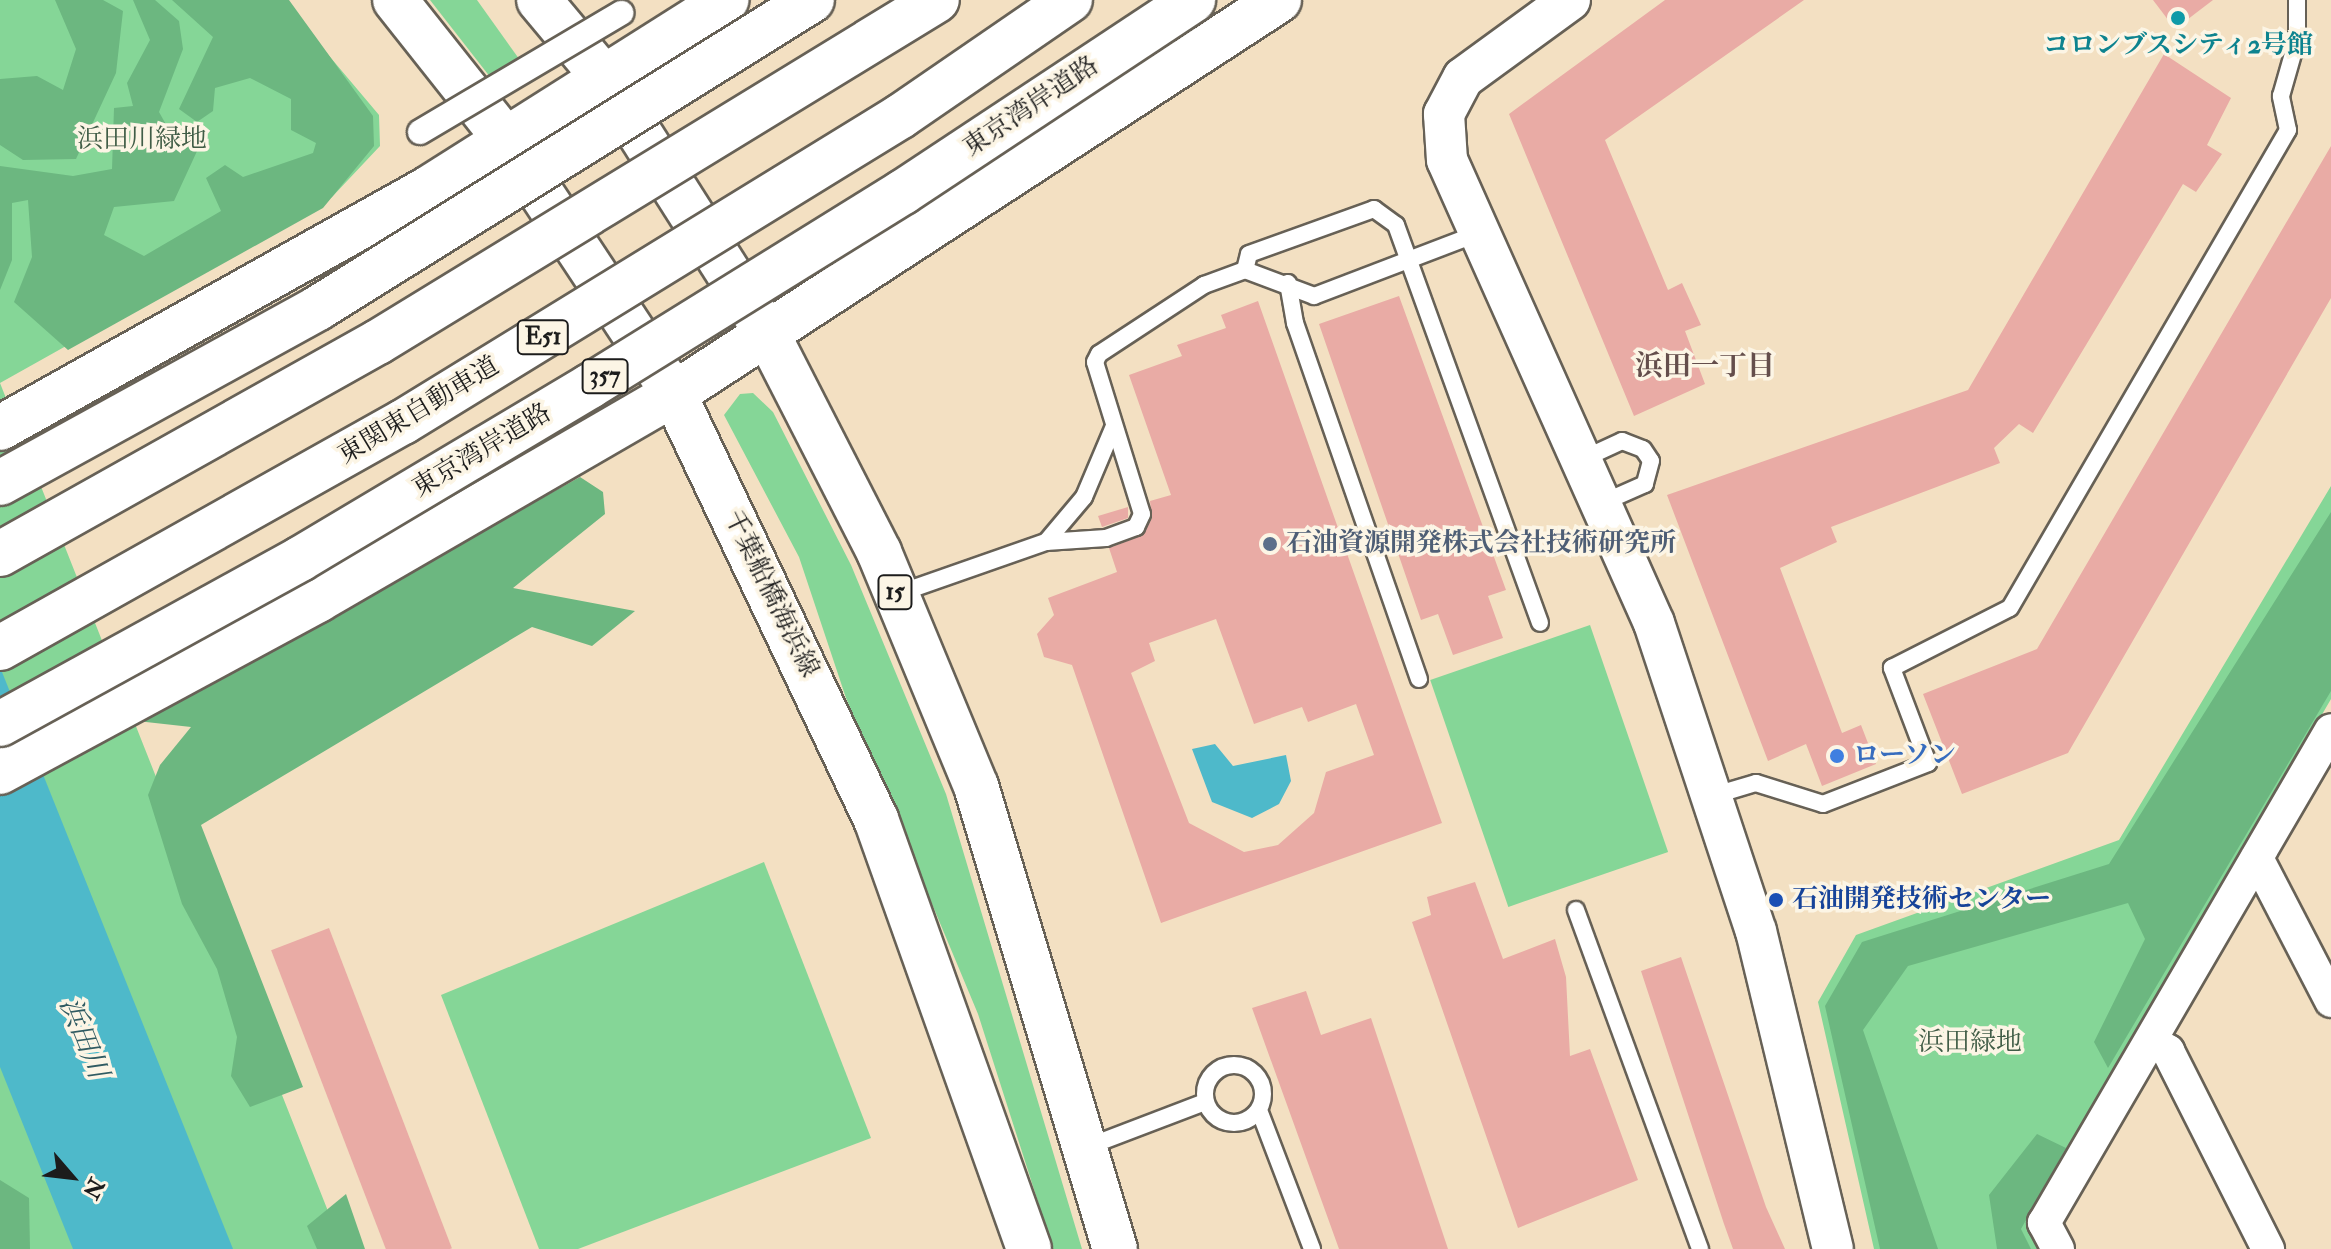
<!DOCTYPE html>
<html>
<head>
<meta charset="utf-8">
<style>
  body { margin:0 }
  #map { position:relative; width:2331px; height:1249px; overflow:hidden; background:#f3e0c2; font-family:"IM FELL Double Pica","Noto Serif JP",serif }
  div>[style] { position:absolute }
  .green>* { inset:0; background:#85d697; transform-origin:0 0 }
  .forest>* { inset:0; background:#6cb780 }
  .water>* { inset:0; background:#4eb9ca }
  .building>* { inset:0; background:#e9aba5; transform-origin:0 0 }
  .roads { filter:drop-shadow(2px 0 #676156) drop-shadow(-2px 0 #676156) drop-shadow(0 2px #676156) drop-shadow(0 -2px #676156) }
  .service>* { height:16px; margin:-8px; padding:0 8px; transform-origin:8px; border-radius:8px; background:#fff }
  .service>.ring { margin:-8px; padding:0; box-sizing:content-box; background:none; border:16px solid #fff; border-radius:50% }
  .minor>* { height:32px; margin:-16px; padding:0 16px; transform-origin:16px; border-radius:16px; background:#fff }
  .tertiary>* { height:40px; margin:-20px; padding:0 20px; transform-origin:20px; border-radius:20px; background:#fff }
  .primary>* { height:44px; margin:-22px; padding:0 22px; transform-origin:22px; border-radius:22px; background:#fff }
  .trunk>* { height:44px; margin:-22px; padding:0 22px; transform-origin:22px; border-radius:22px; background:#fff }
  .bridges { filter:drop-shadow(2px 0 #676156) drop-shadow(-2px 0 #676156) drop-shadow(0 2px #676156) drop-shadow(0 -2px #676156) }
  .pedestrian-bridge>* { height:24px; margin:-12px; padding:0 12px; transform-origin:12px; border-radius:12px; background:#fff }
  .trunk-bridge>* { height:44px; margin:-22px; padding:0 22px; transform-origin:22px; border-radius:22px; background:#fff }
  .motorway-bridge>* { height:44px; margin:-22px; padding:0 22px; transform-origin:22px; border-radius:22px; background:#fff }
  .dots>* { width:22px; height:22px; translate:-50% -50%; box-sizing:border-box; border:4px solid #fcf5e5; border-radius:50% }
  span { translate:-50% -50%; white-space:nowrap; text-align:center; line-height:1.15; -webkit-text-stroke:7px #fcf5e5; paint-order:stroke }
  .shield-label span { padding:2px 6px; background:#fcf5e5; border:2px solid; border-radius:6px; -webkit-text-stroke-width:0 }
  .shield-label { font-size:24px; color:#1c1c1c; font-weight:700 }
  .culture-label { font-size:26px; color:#0d838f; font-weight:700 }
  .street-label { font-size:26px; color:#1c1c1c }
  .park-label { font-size:26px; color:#415d47 }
  .service-label { font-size:26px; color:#4e5e75; font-weight:700 }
  .left { translate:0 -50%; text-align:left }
  .shop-label { font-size:26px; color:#366cbe; font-weight:700 }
  .transit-label { font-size:26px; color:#164399; font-weight:700 }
  .neighbourhood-label { font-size:28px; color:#644e4c; font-weight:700 }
  .water-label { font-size:28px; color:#305b62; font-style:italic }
  .north { position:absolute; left:32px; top:1137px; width:80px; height:80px; -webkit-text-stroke:6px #fcf5e5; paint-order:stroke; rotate:118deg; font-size:22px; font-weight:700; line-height:32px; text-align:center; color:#1c1c1c }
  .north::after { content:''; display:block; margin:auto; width:28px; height:36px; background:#1c1c1c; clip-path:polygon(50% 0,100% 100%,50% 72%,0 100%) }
</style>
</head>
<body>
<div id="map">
  <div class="green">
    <div style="clip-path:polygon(0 0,282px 0,379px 115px,380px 146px,332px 197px,0 383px,343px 1249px,0 1249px)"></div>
    <div style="clip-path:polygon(430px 0,477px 0,522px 63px,494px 82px)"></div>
    <div style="clip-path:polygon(753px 393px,773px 412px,851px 565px,946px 794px,1082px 1249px,1053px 1249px,978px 1014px,846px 698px,799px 557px,724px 415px,740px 394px)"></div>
    <div style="clip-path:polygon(2331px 486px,2331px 699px,2026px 1225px,2039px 1249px,1874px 1249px,1818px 1002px,1856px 935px,2119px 840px)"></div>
    <div style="left:1590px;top:625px;width:240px;height:169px;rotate:71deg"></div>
    <div style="clip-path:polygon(764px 862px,871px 1138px,578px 1249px,539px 1249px,441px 995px)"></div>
  </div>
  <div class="forest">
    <div style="clip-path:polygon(55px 0,103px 0,123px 11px,116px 73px,76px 159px,23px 160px,0 145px,0 79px,37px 76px,63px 90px,76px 49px)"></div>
    <div style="clip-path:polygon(133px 0,155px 0,179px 21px,183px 49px,159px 112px,168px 128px,204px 136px,174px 201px,114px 207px,104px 235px,144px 256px,221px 211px,206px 178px,225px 165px,243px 177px,313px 153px,316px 143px,291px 130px,291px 99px,250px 78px,215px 88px,213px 111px,197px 122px,179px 109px,213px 37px,172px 0,289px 0,373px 116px,374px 146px,323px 208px,68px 350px,14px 302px,32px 257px,28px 200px,12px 203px,12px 260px,0 290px,0 166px,73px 176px,112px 169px,114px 108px,133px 106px,127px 83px,150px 40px)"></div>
    <div style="clip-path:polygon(580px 477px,603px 492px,605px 514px,513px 588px,635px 611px,592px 646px,532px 627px,201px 825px,303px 1087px,250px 1107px,231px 1076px,237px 1037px,217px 969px,182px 904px,148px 795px,160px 765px,191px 727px,137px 721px)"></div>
    <div style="clip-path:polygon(2331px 512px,2331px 691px,2108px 1068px,2094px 1042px,2145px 939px,2128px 903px,1908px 966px,1863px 1030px,1938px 1249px,1880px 1249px,1825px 1006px,1862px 942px,2109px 864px)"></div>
    <div style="clip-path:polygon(2037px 1134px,2066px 1148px,2021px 1229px,2031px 1249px,1997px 1249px,1989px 1195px)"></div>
    <div style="clip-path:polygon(0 1180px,29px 1198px,30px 1249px,0 1249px)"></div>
    <div style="clip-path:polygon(346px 1194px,365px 1249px,317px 1249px,307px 1226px)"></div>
  </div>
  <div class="water">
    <div style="clip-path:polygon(0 667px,233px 1249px,73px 1249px,0 1067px)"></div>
    <div style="clip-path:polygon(1215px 744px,1233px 766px,1286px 755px,1291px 781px,1279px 804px,1252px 818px,1212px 802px,1192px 749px)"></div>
  </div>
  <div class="building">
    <div style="clip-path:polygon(1665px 0,1804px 0,1605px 140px,1668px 290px,1682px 283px,1701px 325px,1685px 331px,1705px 384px,1634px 416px,1509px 114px)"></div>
    <div style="clip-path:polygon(2153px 0,2213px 0,2175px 29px)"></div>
    <div style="clip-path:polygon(2164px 54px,2231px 98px,2207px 145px,2222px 154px,2196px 192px,2183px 184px,2033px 433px,2019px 424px,1994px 448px,2000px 463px,1831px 527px,1837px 542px,1780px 568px,1842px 733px,1861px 725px,1876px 764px,1822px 786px,1806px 744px,1768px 761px,1667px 495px,1968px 390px)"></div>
    <div style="clip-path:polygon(2331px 146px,2331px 298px,2068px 753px,1962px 794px,1923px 694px,2037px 649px)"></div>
    <div style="clip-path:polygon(1399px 296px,1506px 590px,1488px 596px,1503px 638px,1453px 655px,1438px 614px,1421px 620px,1319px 324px)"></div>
    <div style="clip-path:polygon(evenodd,1258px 301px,1442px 823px,1161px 923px,1072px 665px,1044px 657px,1037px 634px,1054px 615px,1048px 598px,1117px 572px,1109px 548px,1143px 535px,1152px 518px,1150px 501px,1171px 495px,1129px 375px,1182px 356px,1177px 345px,1226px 328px,1221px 315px,1258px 301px,1216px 619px,1254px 724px,1302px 707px,1308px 722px,1356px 704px,1374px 755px,1326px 772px,1314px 813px,1278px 845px,1244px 852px,1189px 823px,1131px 673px,1155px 661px,1149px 643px,1216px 619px)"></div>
    <div style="clip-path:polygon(1128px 507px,1128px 518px,1102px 527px,1098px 516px)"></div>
    <div style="clip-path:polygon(1475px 882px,1503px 959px,1555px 939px,1566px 977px,1570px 1056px,1590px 1049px,1638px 1180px,1518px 1228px,1412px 922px,1431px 915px,1427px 897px)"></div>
    <div style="left:329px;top:928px;width:343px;height:62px;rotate:69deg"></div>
    <div style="clip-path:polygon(1681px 957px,1766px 1207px,1785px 1249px,1733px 1249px,1724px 1224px,1641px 971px)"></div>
    <div style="clip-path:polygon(1306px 991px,1321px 1035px,1371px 1018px,1448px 1249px,1339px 1249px,1252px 1008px)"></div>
  </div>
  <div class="roads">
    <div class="service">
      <div style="left:1245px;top:270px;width:16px;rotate:-76deg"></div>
      <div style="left:1249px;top:254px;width:133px;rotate:-19.8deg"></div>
      <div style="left:1374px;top:209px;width:27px;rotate:36deg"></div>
      <div style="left:1396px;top:225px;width:423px;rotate:70.1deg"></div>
      <div style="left:1288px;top:283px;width:41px;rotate:80.1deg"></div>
      <div style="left:1295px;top:323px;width:377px;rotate:70.8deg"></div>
      <div style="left:1114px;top:426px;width:77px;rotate:112.9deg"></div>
      <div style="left:1084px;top:497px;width:59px;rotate:130.2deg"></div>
      <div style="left:1046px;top:542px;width:60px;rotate:-3.8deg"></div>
      <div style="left:1106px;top:538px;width:32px;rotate:-20deg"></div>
      <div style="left:1136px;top:527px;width:14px;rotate:-65deg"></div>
      <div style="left:1142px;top:514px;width:159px;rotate:-107.2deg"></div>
      <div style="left:1095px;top:362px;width:9px;rotate:-63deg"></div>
      <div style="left:1099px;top:354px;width:126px;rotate:-33.3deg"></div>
      <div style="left:1204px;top:285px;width:44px;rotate:-20.1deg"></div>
      <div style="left:1245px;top:270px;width:74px;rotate:20.6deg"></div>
      <div style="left:1314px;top:296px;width:177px;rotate:-20.9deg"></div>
      <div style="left:1583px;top:459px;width:43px;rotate:-24.8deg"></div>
      <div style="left:1622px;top:441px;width:22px;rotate:21deg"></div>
      <div style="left:1643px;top:449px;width:14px;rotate:56deg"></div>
      <div style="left:1651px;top:461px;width:24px;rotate:105deg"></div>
      <div style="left:1645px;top:484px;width:47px;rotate:156.2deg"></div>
      <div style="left:900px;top:593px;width:155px;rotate:-19.3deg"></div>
      <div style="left:1712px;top:796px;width:46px;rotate:-16.5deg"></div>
      <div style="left:1756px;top:783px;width:70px;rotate:17.4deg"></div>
      <div style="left:1823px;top:804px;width:113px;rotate:-21.3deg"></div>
      <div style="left:1928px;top:763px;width:102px;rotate:-110.8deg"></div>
      <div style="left:1892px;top:668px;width:132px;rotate:-27deg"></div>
      <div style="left:2010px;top:608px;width:553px;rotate:-59.82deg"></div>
      <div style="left:2288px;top:130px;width:35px;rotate:-102deg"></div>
      <div style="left:2281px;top:96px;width:58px;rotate:-74.1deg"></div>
      <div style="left:2297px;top:40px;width:40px;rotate:-90deg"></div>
      <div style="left:1576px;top:910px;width:361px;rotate:69.9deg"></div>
      <div class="ring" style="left:1205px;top:1065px;width:42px;height:42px"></div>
      <div style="left:1259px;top:1110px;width:149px;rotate:69.1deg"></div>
      <div style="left:1087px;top:1147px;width:126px;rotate:-20.9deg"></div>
    </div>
    <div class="minor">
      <div style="left:2257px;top:858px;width:161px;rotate:62.6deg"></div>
      <div style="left:2151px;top:1041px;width:20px;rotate:30deg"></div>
      <div style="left:2168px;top:1051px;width:222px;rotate:63.2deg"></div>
      <div style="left:2058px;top:1249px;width:30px;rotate:-118deg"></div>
      <div style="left:2044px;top:1223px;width:570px;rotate:-59.79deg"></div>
    </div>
    <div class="tertiary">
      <div style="left:1570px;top:0;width:132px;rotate:143.9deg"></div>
      <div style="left:1463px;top:78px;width:41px;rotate:117.8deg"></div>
      <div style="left:1444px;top:114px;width:46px;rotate:86.3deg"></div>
      <div style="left:1447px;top:160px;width:507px;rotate:65.91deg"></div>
      <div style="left:1654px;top:623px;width:324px;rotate:71.7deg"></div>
      <div style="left:1756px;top:931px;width:327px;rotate:76.4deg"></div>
    </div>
    <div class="primary">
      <div style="left:395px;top:0;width:179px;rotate:51.6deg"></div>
      <div style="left:506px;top:140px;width:305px;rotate:56.5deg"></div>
      <div style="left:674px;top:394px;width:471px;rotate:64.6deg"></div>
      <div style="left:876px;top:819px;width:456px;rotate:70.4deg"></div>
      <div style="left:539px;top:0;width:103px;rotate:50.1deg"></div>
      <div style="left:605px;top:79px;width:303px;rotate:57.5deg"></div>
      <div style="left:768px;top:335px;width:244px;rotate:62.9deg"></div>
      <div style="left:879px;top:552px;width:253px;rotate:67.5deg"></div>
      <div style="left:976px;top:786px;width:483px;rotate:73.3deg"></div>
    </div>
    <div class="trunk">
      <div style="left:0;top:428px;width:492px;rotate:-29.2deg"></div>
      <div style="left:429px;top:188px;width:352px;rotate:-32.3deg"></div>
      <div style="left:0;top:772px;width:362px;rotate:-28.4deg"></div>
      <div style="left:318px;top:600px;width:411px;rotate:-30.1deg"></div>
      <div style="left:674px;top:394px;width:722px;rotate:-33.07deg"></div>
    </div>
  </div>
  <div class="bridges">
    <div class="pedestrian-bridge">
      <div style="left:420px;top:132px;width:234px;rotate:-30.6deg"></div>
    </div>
    <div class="trunk-bridge">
      <div style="left:0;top:483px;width:363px;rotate:-28.8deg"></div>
      <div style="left:318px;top:308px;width:582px;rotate:-31.94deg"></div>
      <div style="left:0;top:724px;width:342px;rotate:-28.8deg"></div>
      <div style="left:300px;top:559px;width:338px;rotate:-30.8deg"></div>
      <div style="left:590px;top:386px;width:368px;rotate:-31.8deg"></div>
      <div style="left:903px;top:192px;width:348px;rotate:-33.5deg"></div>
    </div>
    <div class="motorway-bridge">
      <div style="left:0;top:554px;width:433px;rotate:-29.3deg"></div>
      <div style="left:378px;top:342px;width:655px;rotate:-31.46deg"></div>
      <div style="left:0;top:648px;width:462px;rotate:-29.3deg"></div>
      <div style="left:403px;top:422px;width:584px;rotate:-31.57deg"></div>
      <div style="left:901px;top:116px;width:205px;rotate:-34.5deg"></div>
    </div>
  </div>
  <div class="dots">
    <div style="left:2178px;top:18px;background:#0f9aa8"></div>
    <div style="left:1270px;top:544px;background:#5c6f8a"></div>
    <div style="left:1837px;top:756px;background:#3f7fe0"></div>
    <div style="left:1776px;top:900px;background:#1a4fb4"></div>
  </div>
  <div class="shield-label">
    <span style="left:543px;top:337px">E51</span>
    <span style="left:605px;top:376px">357</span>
    <span style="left:895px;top:592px">15</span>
  </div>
  <div class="culture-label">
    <span style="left:2178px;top:46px">コロンブスシティ2号館</span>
  </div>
  <div class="street-label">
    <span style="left:1031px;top:107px;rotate:-34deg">東京湾岸道路</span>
    <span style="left:419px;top:411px;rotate:-31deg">東関東自動車道</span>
    <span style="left:482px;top:451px;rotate:-31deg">東京湾岸道路</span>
    <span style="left:771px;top:594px;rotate:64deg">千葉船橋海浜線</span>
  </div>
  <div class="park-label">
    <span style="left:142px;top:140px">浜田川緑地</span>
    <span style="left:1970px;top:1043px">浜田緑地</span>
  </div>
  <div class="service-label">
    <span class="left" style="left:1286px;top:544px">石油資源開発株式会社技術研究所</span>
  </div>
  <div class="shop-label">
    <span class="left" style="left:1853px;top:756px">ローソン</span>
  </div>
  <div class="transit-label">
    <span class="left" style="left:1792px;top:900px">石油開発技術センター</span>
  </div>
  <div class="neighbourhood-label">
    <span style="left:1705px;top:367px">浜田一丁目</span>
  </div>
  <div class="water-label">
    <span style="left:83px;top:1038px;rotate:68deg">浜田川</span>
  </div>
  <div class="north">N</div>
</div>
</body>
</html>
